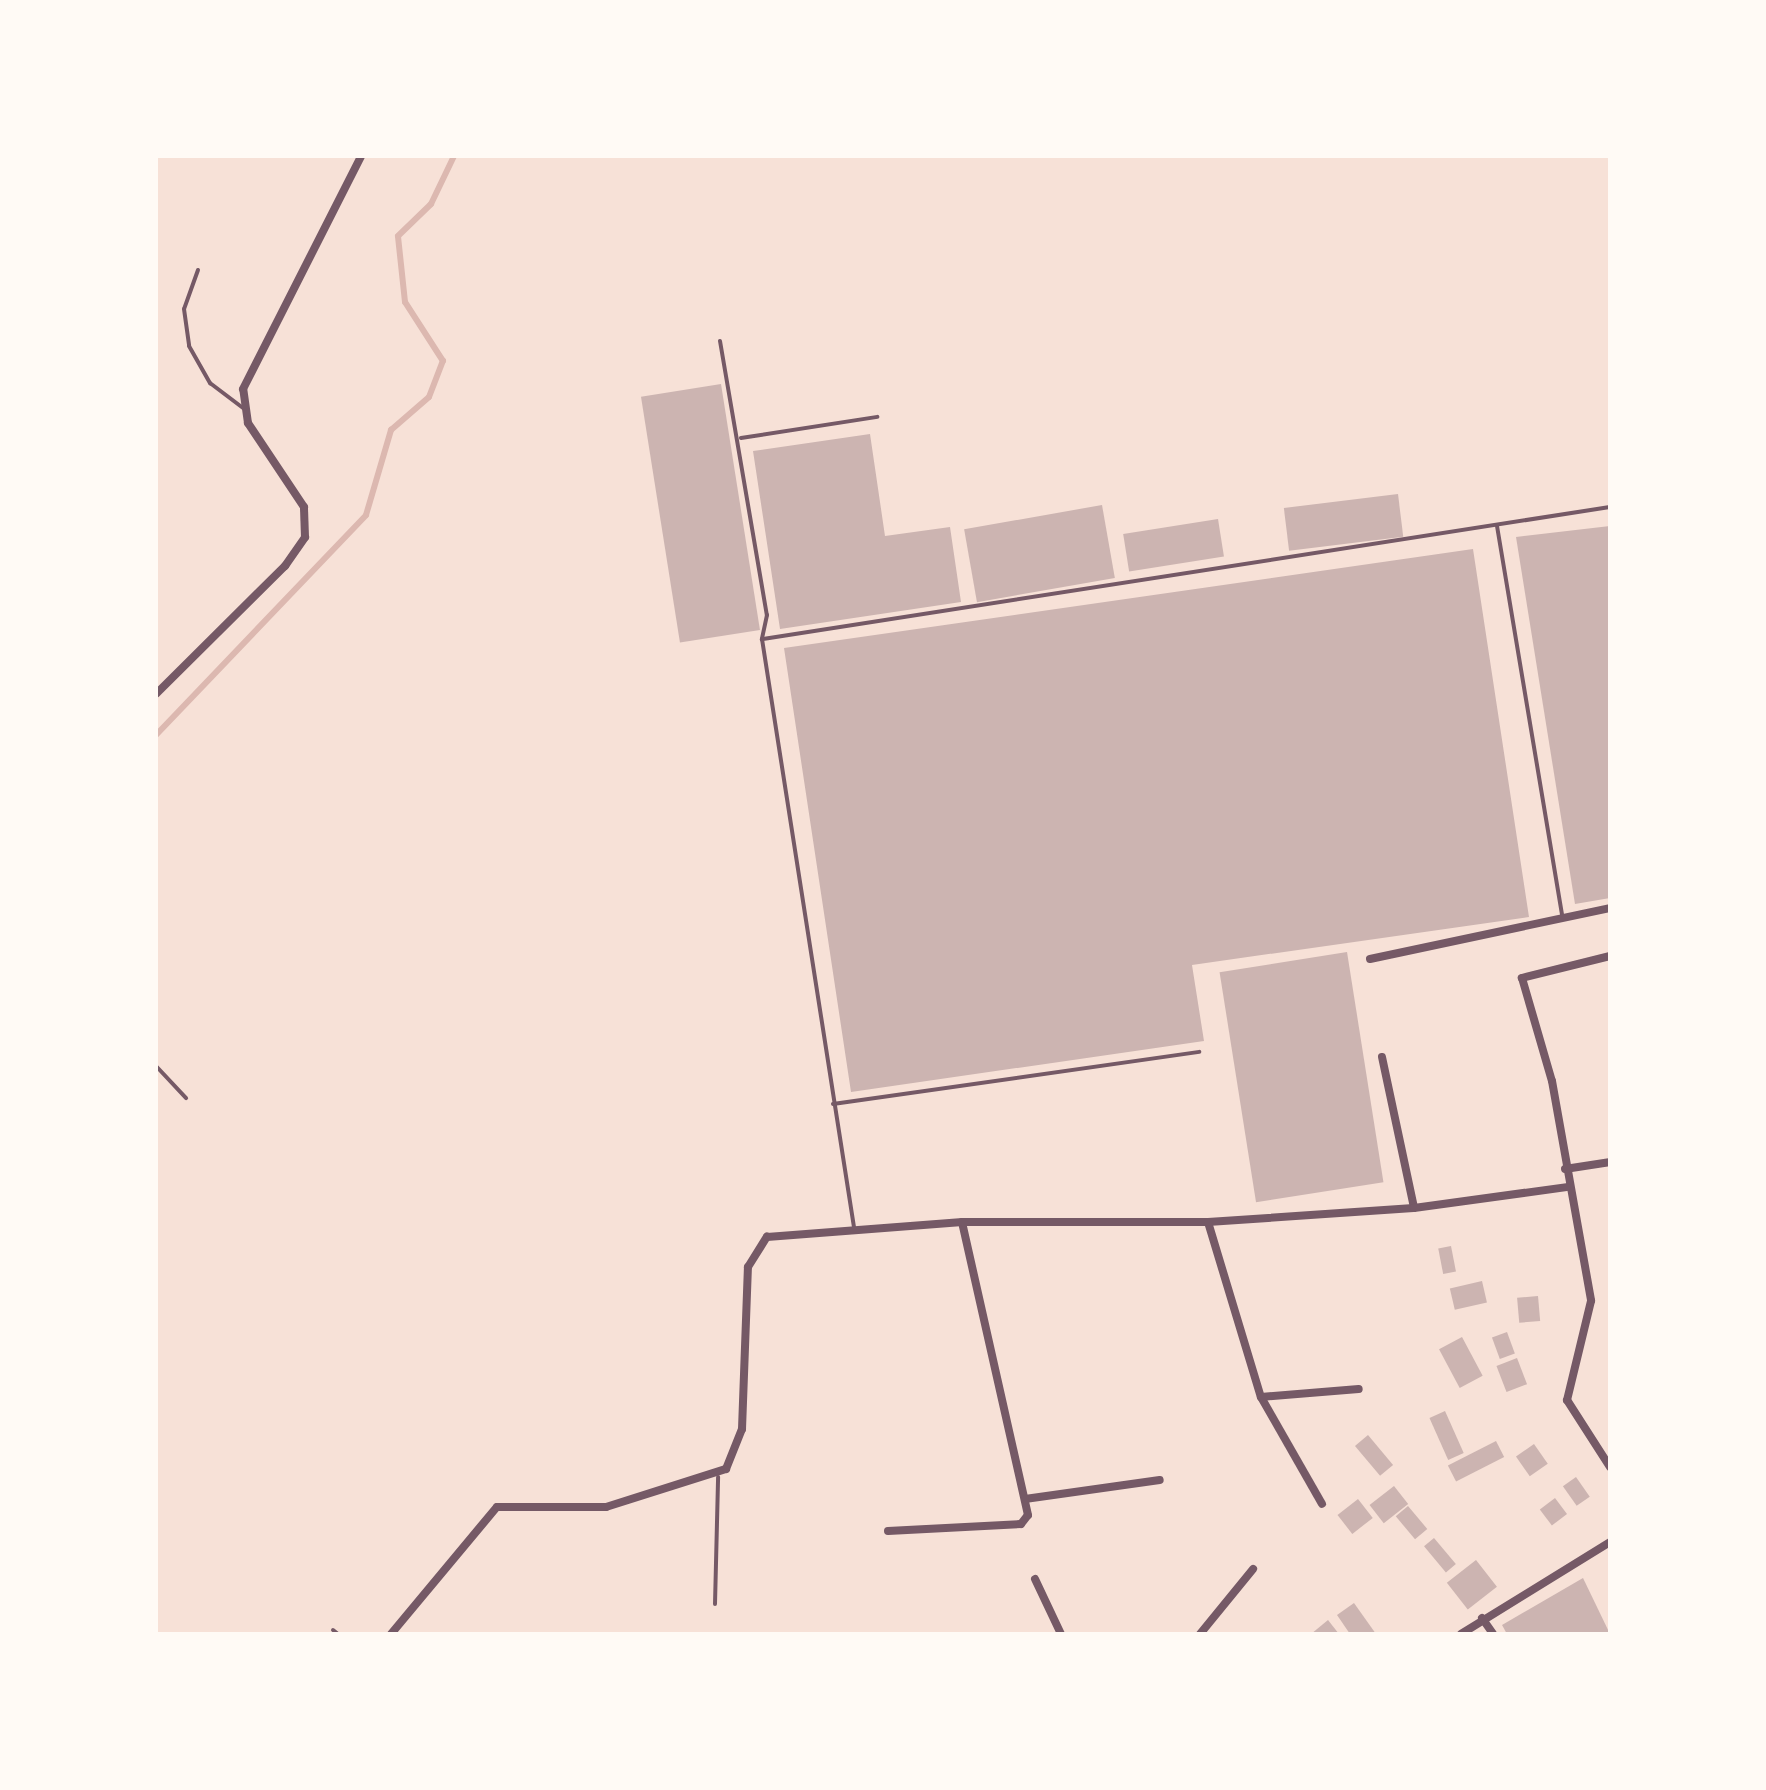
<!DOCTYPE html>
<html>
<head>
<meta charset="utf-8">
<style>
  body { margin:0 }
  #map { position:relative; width:1766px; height:1790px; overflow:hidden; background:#f7e1d7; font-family:"Varela Round",sans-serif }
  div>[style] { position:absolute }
  .stream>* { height:6px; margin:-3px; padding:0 3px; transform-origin:3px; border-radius:3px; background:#dcb8b0 }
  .building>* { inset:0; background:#ccb4b1; transform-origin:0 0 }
  .service>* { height:4px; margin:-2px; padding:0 2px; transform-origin:2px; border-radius:2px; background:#755966 }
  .minor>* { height:8px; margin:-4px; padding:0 4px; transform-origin:4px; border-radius:4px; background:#755966 }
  span { translate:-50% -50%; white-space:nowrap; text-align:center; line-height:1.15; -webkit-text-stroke:6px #fffaf5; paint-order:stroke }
  .frame { position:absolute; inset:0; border:158px solid #fffaf5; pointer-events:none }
</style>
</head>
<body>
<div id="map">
  <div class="stream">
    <div style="left:156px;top:735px;width:304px;rotate:-46.3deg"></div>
    <div style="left:366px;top:515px;width:89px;rotate:-73.6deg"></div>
    <div style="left:391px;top:430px;width:50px;rotate:-41deg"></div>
    <div style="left:429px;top:397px;width:39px;rotate:-69deg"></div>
    <div style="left:443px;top:361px;width:70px;rotate:-122.8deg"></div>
    <div style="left:405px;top:302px;width:66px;rotate:-96.1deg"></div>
    <div style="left:398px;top:236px;width:46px;rotate:-44.1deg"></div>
    <div style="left:431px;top:204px;width:53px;rotate:-64.4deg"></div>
  </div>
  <div class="building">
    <div style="left:721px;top:384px;width:249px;height:81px;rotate:81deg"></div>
    <div style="clip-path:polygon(870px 434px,885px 536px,950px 527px,961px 602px,780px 629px,753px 451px)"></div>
    <div style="left:1398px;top:494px;width:43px;height:115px;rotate:83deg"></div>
    <div style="left:1102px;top:505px;width:74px;height:140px;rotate:80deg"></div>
    <div style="left:1218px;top:519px;width:38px;height:96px;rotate:81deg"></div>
    <div style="clip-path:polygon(1610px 526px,1610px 898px,1575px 904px,1516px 537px)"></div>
    <div style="clip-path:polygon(1473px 549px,1529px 917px,1192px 965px,1204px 1041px,851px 1092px,784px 648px)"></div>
    <div style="left:1347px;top:952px;width:233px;height:129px;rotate:81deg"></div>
    <div style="left:1451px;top:1246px;width:26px;height:13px;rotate:79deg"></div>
    <div style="left:1482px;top:1281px;width:22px;height:33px;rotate:77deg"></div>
    <div style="left:1538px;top:1296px;width:25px;height:21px;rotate:85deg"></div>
    <div style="left:1507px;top:1332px;width:23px;height:16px;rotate:70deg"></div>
    <div style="left:1462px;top:1337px;width:44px;height:26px;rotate:62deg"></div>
    <div style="left:1517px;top:1358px;width:28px;height:22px;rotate:69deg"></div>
    <div style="left:1445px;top:1411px;width:46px;height:17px;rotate:66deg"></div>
    <div style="left:1368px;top:1435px;width:39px;height:17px;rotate:50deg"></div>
    <div style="left:1496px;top:1441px;width:18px;height:54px;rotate:63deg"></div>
    <div style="left:1534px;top:1444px;width:24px;height:22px;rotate:55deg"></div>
    <div style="left:1576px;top:1477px;width:24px;height:16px;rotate:55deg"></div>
    <div style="left:1394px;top:1486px;width:23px;height:31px;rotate:52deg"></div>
    <div style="left:1555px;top:1498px;width:20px;height:19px;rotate:53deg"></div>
    <div style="left:1358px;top:1499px;width:24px;height:26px;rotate:52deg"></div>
    <div style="left:1408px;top:1506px;width:30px;height:16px;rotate:50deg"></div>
    <div style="left:1434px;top:1538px;width:34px;height:13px;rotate:50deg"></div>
    <div style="left:1476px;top:1560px;width:34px;height:37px;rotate:52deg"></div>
    <div style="clip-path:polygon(1583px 1578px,1610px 1634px,1507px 1634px,1502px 1625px)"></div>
    <div style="clip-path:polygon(1354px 1603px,1376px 1634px,1350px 1634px,1337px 1615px)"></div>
    <div style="clip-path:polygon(1328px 1620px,1339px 1634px,1311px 1634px)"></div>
  </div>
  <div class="service">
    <div style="left:198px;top:270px;width:41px;rotate:109.7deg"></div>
    <div style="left:184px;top:309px;width:37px;rotate:82deg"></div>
    <div style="left:189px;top:346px;width:43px;rotate:60.4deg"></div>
    <div style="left:210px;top:383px;width:41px;rotate:37.1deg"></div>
    <div style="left:720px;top:341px;width:278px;rotate:80.3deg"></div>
    <div style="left:767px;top:615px;width:25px;rotate:102deg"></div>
    <div style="left:762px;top:639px;width:595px;rotate:81.11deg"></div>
    <div style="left:741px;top:438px;width:138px;rotate:-8.8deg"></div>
    <div style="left:1497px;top:526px;width:395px;rotate:80.5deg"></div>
    <div style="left:763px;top:639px;width:857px;rotate:-8.86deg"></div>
    <div style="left:156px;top:1066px;width:44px;rotate:46.8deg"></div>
    <div style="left:833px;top:1104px;width:370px;rotate:-8.1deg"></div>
    <div style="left:715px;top:1604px;width:127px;rotate:-88.6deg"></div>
    <div style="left:333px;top:1630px;width:6px;rotate:39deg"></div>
  </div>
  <div class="minor">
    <div style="left:156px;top:694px;width:182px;rotate:-44.8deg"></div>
    <div style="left:285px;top:566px;width:35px;rotate:-55deg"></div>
    <div style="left:305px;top:537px;width:30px;rotate:-92deg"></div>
    <div style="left:304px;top:507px;width:101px;rotate:-123.7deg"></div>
    <div style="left:248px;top:423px;width:34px;rotate:-98deg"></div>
    <div style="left:243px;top:389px;width:261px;rotate:-63.1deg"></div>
    <div style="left:1610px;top:956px;width:91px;rotate:166deg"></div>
    <div style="left:1522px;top:978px;width:107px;rotate:73.8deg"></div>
    <div style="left:1552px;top:1081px;width:223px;rotate:79.9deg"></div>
    <div style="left:1591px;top:1301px;width:102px;rotate:103.6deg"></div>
    <div style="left:1567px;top:1400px;width:80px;rotate:57.3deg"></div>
    <div style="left:1370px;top:959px;width:245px;rotate:-12deg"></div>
    <div style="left:1382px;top:1057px;width:154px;rotate:78deg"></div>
    <div style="left:1565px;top:1169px;width:46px;rotate:-8.8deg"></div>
    <div style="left:1208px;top:1222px;width:183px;rotate:73.2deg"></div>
    <div style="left:1261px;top:1397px;width:123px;rotate:60.3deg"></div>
    <div style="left:1261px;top:1397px;width:98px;rotate:-4.7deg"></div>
    <div style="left:1025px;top:1499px;width:136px;rotate:-8deg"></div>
    <div style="left:888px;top:1531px;width:133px;rotate:-3deg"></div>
    <div style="left:1021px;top:1524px;width:11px;rotate:-52deg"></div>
    <div style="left:1028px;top:1515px;width:300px;rotate:-102.7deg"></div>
    <div style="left:1035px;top:1579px;width:61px;rotate:64.7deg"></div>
    <div style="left:1482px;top:1618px;width:19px;rotate:55deg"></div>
    <div style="left:391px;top:1634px;width:165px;rotate:-50.2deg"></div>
    <div style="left:497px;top:1507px;width:109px"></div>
    <div style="left:606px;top:1507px;width:126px;rotate:-17.6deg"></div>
    <div style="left:726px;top:1469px;width:43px;rotate:-68.2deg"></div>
    <div style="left:742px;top:1429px;width:162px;rotate:-87.9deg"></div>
    <div style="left:748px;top:1267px;width:36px;rotate:-58deg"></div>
    <div style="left:767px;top:1237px;width:196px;rotate:-4.4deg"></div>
    <div style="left:962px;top:1222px;width:246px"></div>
    <div style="left:1208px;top:1222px;width:206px;rotate:-3.9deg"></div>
    <div style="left:1414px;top:1208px;width:154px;rotate:-7.8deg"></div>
    <div style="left:1200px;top:1634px;width:84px;rotate:-50.8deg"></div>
    <div style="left:1461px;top:1634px;width:175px;rotate:-31.7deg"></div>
  </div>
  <div class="frame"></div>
</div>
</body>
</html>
